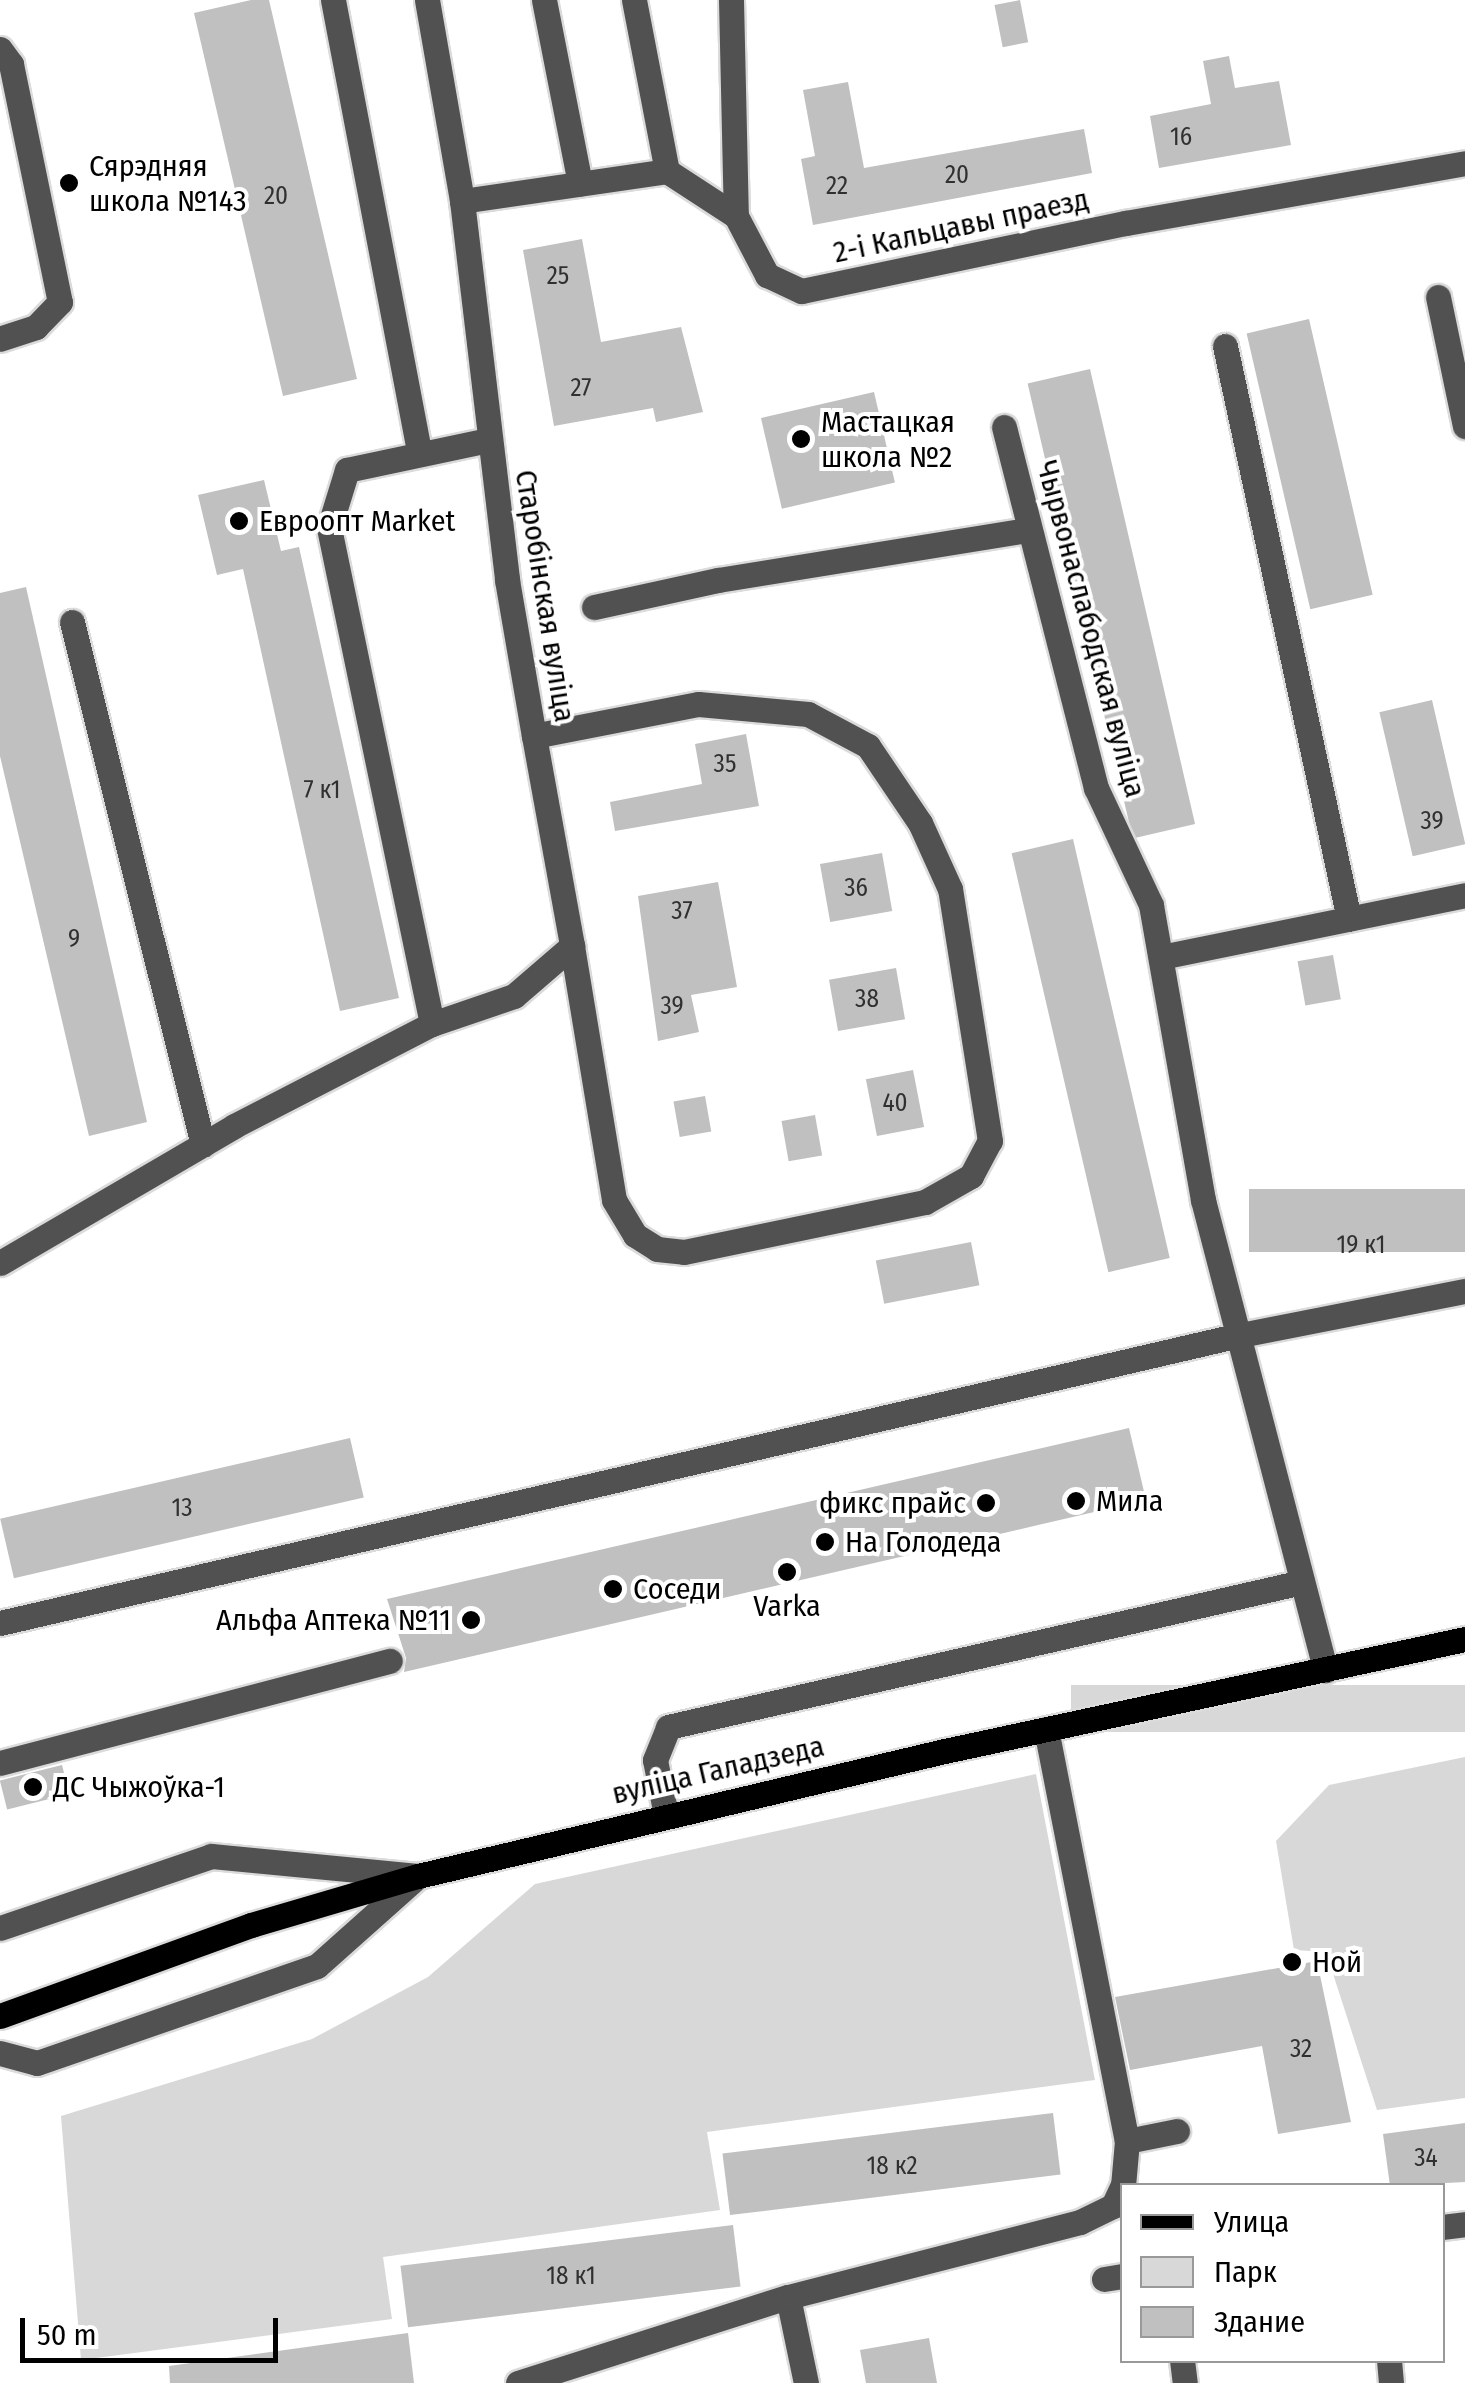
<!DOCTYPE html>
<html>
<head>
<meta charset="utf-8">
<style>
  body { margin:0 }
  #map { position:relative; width:1465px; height:2383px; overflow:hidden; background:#fff; font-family:"Fira Sans Condensed",sans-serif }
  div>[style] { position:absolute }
  .green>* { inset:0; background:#d8d8d8; transform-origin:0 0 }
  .building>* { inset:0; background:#c0c0c0; transform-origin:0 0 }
  .roads { filter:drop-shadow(2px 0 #dbdbdb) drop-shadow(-2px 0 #dbdbdb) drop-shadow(0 2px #dbdbdb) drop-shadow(0 -2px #dbdbdb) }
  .minor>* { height:25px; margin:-12.5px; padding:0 12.5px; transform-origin:12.5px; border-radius:12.5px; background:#515151 }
  .major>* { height:25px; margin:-12.5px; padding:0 12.5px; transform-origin:12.5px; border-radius:12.5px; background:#000 }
  .dots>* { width:28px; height:28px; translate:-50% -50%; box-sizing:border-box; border:5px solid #fff; border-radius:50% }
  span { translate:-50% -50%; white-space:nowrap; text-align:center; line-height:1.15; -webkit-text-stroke:8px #fff; paint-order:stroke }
  .number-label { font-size:25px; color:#303030 }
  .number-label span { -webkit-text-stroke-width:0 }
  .poi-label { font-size:30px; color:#000 }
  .left { translate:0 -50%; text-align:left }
  .right { translate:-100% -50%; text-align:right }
  .street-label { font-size:30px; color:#000 }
  .legend { position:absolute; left:1120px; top:2183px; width:325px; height:180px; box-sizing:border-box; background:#fff; border:2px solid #999; margin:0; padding:12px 18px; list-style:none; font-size:30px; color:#000 }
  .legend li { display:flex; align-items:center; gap:20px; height:50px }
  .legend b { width:50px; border:2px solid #999 }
  .scale { position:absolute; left:20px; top:2318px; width:258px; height:45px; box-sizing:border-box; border:5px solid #000; border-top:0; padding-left:12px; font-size:30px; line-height:35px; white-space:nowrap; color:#000; -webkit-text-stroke:8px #fff; paint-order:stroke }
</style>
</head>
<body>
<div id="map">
  <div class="green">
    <div style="left:1465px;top:1685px;width:47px;height:394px;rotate:90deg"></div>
    <div style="clip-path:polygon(1465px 1757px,1465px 2098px,1377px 2110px,1326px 1952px,1294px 1950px,1276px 1841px,1329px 1785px)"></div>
    <div style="clip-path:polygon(1036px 1774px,1095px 2080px,707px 2132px,720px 2210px,383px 2257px,392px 2319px,81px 2360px,61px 2116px,312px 2039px,428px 1977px,535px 1884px)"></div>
  </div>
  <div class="building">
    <div style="clip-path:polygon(251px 0,269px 0,357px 379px,283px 396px,194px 13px)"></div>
    <div style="left:1020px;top:0;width:43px;height:26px;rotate:79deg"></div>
    <div style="clip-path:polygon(1229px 56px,1235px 88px,1279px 81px,1291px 145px,1159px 168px,1150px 116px,1211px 104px,1203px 61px)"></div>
    <div style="clip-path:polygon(848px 82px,864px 168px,1084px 129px,1092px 173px,813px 225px,801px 159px,815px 156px,803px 90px)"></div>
    <div style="clip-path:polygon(582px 239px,601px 342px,681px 327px,703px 412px,656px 422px,653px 408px,554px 426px,523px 250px)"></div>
    <div style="left:1309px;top:319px;width:283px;height:64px;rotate:77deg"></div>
    <div style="left:1090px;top:369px;width:467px;height:64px;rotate:77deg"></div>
    <div style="left:874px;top:392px;width:93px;height:116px;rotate:77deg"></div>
    <div style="clip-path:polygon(264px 480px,281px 551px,299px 547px,399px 998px,340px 1011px,243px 569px,217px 575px,198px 495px)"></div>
    <div style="clip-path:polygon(26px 587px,147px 1122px,89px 1136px,0 756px,0 593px)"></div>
    <div style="left:1432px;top:700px;width:148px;height:54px;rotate:77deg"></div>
    <div style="clip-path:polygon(746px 734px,759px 806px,615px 831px,610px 802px,702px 784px,695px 744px)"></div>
    <div style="left:1073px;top:839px;width:430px;height:63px;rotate:77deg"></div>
    <div style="left:882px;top:853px;width:59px;height:63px;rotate:80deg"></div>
    <div style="clip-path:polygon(718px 882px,737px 987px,691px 995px,699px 1032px,658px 1041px,638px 896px)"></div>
    <div style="left:1333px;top:955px;width:45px;height:36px;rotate:80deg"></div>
    <div style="left:896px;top:968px;width:52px;height:68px;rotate:80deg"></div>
    <div style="left:913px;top:1070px;width:58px;height:48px;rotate:79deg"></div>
    <div style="left:705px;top:1096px;width:36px;height:32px;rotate:80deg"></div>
    <div style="left:815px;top:1115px;width:41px;height:34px;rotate:80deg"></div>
    <div style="left:1465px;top:1189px;width:63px;height:216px;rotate:90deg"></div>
    <div style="left:971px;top:1242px;width:44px;height:97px;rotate:79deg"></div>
    <div style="clip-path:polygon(1129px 1428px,1146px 1500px,404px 1672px,406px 1658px,387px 1599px)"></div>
    <div style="left:350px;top:1438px;width:61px;height:359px;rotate:77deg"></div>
    <div style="left:62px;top:1765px;width:30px;height:64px;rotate:76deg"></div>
    <div style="clip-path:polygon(1317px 1961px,1351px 2122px,1278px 2134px,1262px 2046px,1130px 2070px,1115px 1997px)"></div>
    <div style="left:1053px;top:2113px;width:62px;height:333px;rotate:83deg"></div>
    <div style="clip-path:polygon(1465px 2123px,1465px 2182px,1390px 2186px,1383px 2134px)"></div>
    <div style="left:733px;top:2225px;width:62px;height:335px;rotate:83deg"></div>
    <div style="clip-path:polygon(408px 2333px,414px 2383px,170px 2383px,169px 2366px)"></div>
    <div style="clip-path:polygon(929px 2338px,937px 2383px,866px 2383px,860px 2350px)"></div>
  </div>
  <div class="roads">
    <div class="minor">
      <div style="left:333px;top:0;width:460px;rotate:79.2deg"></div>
      <div style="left:427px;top:0;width:204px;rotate:80.1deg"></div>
      <div style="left:462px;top:201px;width:382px;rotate:83.2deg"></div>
      <div style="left:507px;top:580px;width:158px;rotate:80.2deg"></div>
      <div style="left:534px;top:736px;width:213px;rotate:79.7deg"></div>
      <div style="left:572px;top:946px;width:257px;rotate:80.6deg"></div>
      <div style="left:614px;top:1200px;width:41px;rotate:59deg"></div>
      <div style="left:635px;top:1235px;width:26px;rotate:32deg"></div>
      <div style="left:657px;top:1249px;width:27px;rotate:6deg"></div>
      <div style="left:684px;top:1252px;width:246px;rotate:-11.7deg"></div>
      <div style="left:925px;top:1202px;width:53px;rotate:-29.5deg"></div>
      <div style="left:971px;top:1176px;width:40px;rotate:-62deg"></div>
      <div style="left:990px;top:1141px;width:255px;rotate:-99deg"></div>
      <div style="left:950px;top:889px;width:72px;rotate:-114.4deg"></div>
      <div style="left:920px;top:823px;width:93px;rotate:-124deg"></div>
      <div style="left:868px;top:746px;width:68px;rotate:-151.9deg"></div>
      <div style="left:808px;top:714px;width:110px;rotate:-174.8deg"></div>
      <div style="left:698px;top:704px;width:167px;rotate:169deg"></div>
      <div style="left:544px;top:0;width:187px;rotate:78.9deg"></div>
      <div style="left:634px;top:0;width:174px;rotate:79.1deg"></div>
      <div style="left:731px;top:0;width:216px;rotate:88.7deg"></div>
      <div style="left:0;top:49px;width:19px;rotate:54deg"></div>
      <div style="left:11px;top:64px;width:243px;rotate:78.4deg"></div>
      <div style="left:60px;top:302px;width:35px;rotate:134deg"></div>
      <div style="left:36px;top:327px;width:38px;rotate:162deg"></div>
      <div style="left:462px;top:201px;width:207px;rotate:-8.3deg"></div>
      <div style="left:667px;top:171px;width:82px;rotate:33.1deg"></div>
      <div style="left:736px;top:216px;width:67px;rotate:62.3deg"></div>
      <div style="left:767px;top:275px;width:38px;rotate:25deg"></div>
      <div style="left:802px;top:291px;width:331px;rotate:-11.9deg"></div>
      <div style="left:1126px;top:223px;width:344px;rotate:-10deg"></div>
      <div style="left:1438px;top:297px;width:132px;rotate:78.2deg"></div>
      <div style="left:1225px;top:346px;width:586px;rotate:77.79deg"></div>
      <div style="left:1004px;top:427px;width:373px;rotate:75.7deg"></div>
      <div style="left:1096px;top:788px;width:129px;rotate:64.8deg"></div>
      <div style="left:1151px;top:905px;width:300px;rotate:80deg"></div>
      <div style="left:1203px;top:1200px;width:486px;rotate:75.4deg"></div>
      <div style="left:594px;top:607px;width:127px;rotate:-12.3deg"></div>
      <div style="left:718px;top:580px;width:314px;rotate:-9.2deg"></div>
      <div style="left:72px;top:622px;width:539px;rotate:75.94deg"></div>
      <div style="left:1161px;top:957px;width:310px;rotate:-11.5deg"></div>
      <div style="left:432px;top:1024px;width:507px;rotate:-101.73deg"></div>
      <div style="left:329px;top:528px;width:61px;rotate:-72.8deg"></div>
      <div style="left:347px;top:470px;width:144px;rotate:-12deg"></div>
      <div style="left:0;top:1263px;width:271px;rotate:-30.3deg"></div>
      <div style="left:234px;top:1126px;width:223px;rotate:-27.3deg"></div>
      <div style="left:432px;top:1024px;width:87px;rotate:-18.9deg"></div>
      <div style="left:514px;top:996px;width:77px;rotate:-40.8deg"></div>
      <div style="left:0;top:1623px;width:1273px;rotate:-13.08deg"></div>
      <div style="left:1240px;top:1335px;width:229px;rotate:-11.1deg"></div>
      <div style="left:1046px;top:1729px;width:420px;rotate:78.9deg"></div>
      <div style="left:1127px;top:2141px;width:45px;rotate:95.1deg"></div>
      <div style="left:0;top:1763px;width:403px;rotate:-14.7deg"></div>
      <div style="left:666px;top:1815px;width:56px;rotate:-101.3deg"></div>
      <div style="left:655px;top:1760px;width:35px;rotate:-68deg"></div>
      <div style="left:668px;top:1727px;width:650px;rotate:-12.88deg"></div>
      <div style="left:0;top:1928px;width:223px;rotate:-18.8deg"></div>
      <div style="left:211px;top:1856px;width:208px;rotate:5.5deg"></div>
      <div style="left:0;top:2053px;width:38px;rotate:15deg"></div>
      <div style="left:37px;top:2063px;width:296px;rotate:-19.1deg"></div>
      <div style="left:317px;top:1966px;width:135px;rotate:-41.7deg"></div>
      <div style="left:1127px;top:2141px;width:51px;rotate:-11.3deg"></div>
      <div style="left:1442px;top:2227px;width:23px;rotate:-7deg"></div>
      <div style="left:1104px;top:2279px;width:18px;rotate:-9deg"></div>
      <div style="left:788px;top:2297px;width:88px;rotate:78.2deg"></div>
      <div style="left:1182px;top:2360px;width:23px;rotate:83deg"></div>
      <div style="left:1389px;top:2360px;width:23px;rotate:85deg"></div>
      <div style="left:518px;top:2383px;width:283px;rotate:-17.7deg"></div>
      <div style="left:788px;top:2297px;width:301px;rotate:-14.4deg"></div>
      <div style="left:1080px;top:2222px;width:37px;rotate:-26deg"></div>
      <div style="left:1113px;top:2206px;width:21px;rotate:-65deg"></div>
    </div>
    <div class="major">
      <div style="left:0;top:2016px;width:267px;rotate:-19.9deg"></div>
      <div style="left:251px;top:1925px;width:174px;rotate:-16.4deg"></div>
      <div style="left:418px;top:1876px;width:537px;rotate:-13.36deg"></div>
      <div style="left:940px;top:1752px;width:537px;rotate:-12.15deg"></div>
    </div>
  </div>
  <div class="dots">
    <div style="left:69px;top:183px;background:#000"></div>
    <div style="left:801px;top:439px;background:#000"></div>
    <div style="left:239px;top:521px;background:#000"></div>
    <div style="left:1076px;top:1501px;background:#000"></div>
    <div style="left:986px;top:1503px;background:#000"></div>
    <div style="left:825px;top:1542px;background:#000"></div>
    <div style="left:787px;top:1572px;background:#000"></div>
    <div style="left:613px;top:1589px;background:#000"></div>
    <div style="left:471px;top:1620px;background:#000"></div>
    <div style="left:33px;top:1787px;background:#000"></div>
    <div style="left:1292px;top:1962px;background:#000"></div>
  </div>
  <div class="number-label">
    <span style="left:1181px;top:137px">16</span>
    <span style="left:957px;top:175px">20</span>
    <span style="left:837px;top:186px">22</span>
    <span style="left:276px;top:196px">20</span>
    <span style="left:558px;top:276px">25</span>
    <span style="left:581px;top:388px">27</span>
    <span style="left:725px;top:764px">35</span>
    <span style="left:322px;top:790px">7 к1</span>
    <span style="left:1432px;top:821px">39</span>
    <span style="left:856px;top:888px">36</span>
    <span style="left:682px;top:911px">37</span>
    <span style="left:74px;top:939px">9</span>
    <span style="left:867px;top:999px">38</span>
    <span style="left:672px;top:1006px">39</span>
    <span style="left:895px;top:1103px">40</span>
    <span style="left:1361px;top:1245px">19 к1</span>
    <span style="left:182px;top:1508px">13</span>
    <span style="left:1301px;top:2049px">32</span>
    <span style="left:1426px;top:2158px">34</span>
    <span style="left:892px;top:2166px">18 к2</span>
    <span style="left:571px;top:2276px">18 к1</span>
  </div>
  <div class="poi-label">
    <span class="left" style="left:89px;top:183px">Сярэдняя<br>школа №143</span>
    <span class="left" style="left:821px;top:439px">Мастацкая<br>школа №2</span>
    <span class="left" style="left:259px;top:521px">Евроопт Market</span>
    <span class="left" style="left:1096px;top:1501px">Мила</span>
    <span class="right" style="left:966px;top:1503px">фикс прайс</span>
    <span class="left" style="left:845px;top:1542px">На Голодеда</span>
    <span class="left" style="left:633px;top:1589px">Соседи</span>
    <span style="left:787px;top:1606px">Varka</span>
    <span class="right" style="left:451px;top:1620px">Альфа Аптека №11</span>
    <span class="left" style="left:53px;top:1787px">ДС Чыжоўка-1</span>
    <span class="left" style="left:1312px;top:1962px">Ной</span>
  </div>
  <div class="street-label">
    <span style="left:961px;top:226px;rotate:-12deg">2-і Кальцавы праезд</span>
    <span style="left:545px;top:596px;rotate:81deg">Старобінская вуліца</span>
    <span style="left:1091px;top:629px;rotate:75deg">Чырвонаслабодская вуліца</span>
    <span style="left:718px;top:1770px;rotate:-13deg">вуліца Галадзеда</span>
  </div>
  <ul class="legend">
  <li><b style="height:12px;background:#000"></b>Улица</li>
  <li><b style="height:28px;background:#d8d8d8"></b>Парк</li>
  <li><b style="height:28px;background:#c0c0c0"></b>Здание</li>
  </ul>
  <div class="scale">50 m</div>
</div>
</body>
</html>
